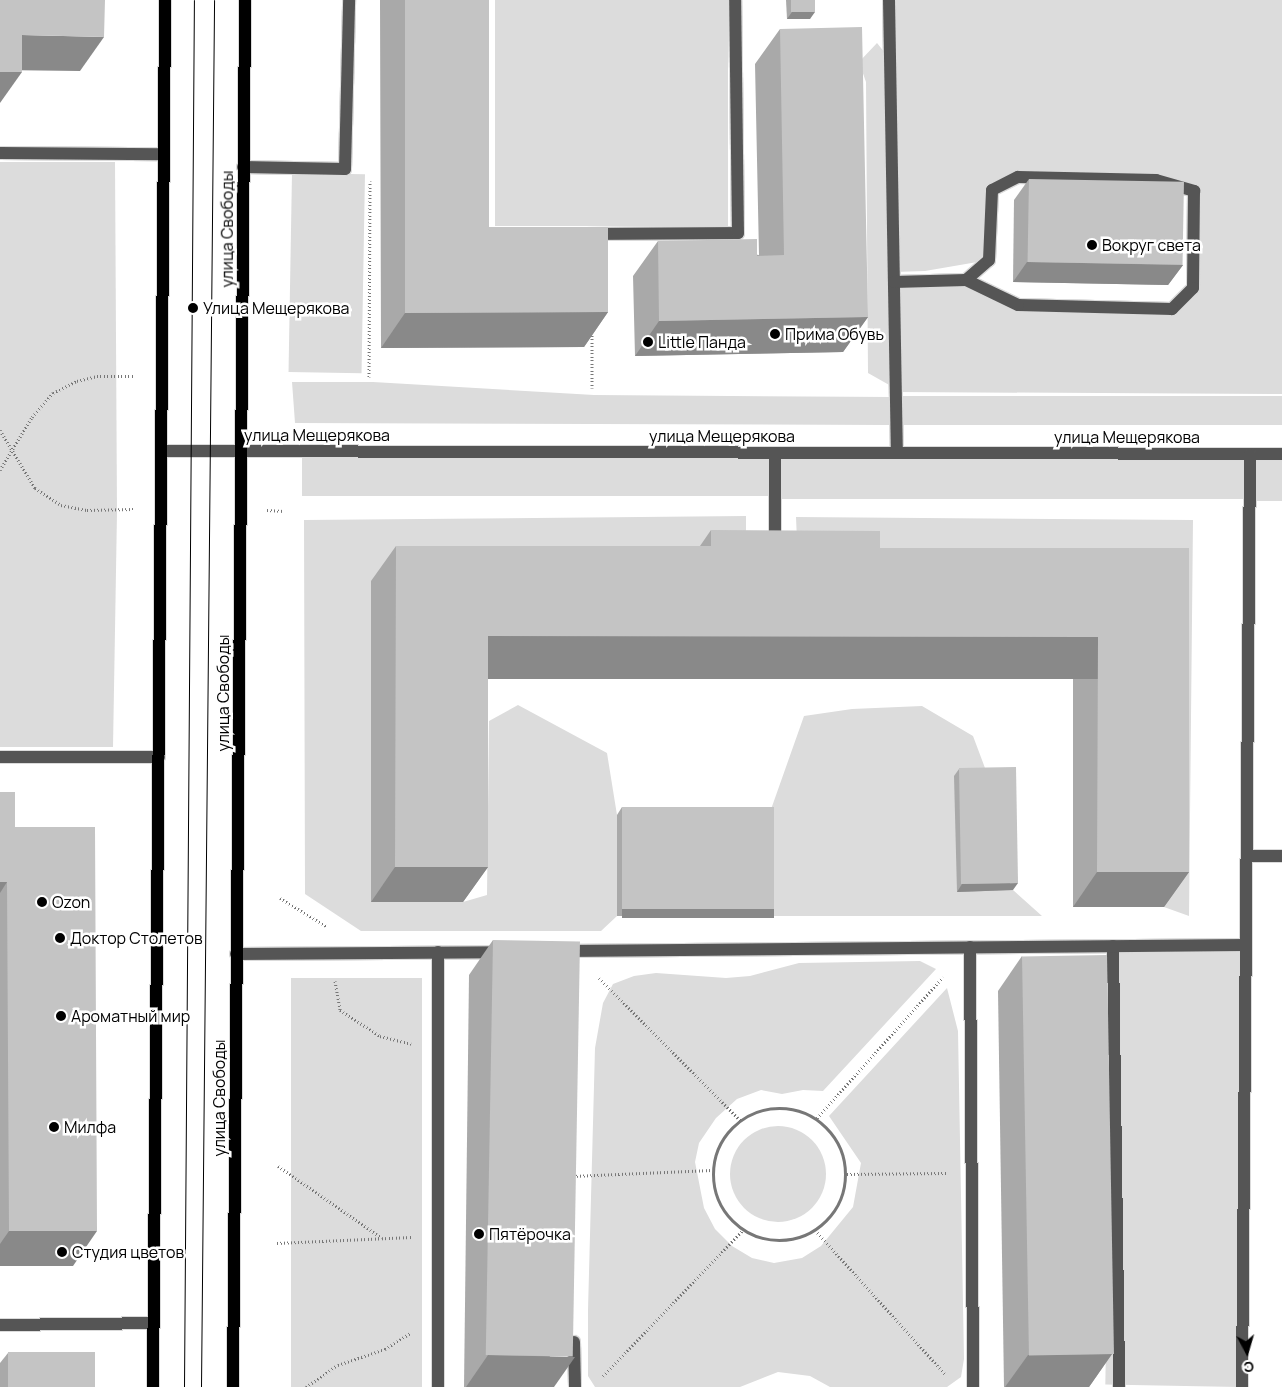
<!DOCTYPE html>
<html>
<head>
<meta charset="utf-8">
<style>
  body { margin:0 }
  #map { position:relative; width:1282px; height:1387px; overflow:hidden; background:#fff; font-family:Manrope,sans-serif }
  div>[style] { position:absolute }
  .green>* { inset:0; background:#dcdcdc; transform-origin:0 0 }
  .round { border-radius:50% }
  .path>* { height:3px; margin-top:-1.5px; transform-origin:0; background:repeating-linear-gradient(90deg,#777 0 1px,transparent 0 3.5px) }
  .path>.ring { margin:-1.5px; padding:0; box-sizing:content-box; background:none; border:3px solid #777; border-radius:50% }
  .roads { filter:drop-shadow(1px 0 #dbdbdb) drop-shadow(-1px 0 #dbdbdb) drop-shadow(0 1px #dbdbdb) drop-shadow(0 -1px #dbdbdb) }
  .minor>* { height:12px; margin:-6px; padding:0 6px; transform-origin:6px; border-radius:6px; background:#555 }
  .major>* { height:12px; margin:-6px; padding:0 6px; transform-origin:6px; border-radius:6px; background:#000 }
  .tram>* { height:1px; margin:-0.5px; padding:0 0.5px; transform-origin:0.5px; border-radius:0.5px; background:#000 }
  .wall>* { inset:0; background:#a9a9a9 }
  .shaded-wall>* { inset:0; background:#898989; transform-origin:0 0 }
  .building>* { inset:0; background:#c4c4c4; transform-origin:0 0 }
  .dots>* { width:14px; height:14px; translate:-50% -50%; box-sizing:border-box; border:2px solid #fff; border-radius:50% }
  span { translate:-50% -50%; white-space:nowrap; text-align:center; line-height:1.15; -webkit-text-stroke:5px #fff; paint-order:stroke }
  .street-label { font-size:16px; color:#000 }
  .poi-label { font-size:16px; color:#000 }
  .left { translate:0 -50%; text-align:left }
  .north { position:absolute; left:1222px; top:1327px; width:50px; height:50px; -webkit-text-stroke:4px #fff; paint-order:stroke; rotate:174deg; font-size:14px; font-weight:700; line-height:20px; text-align:center; color:#000 }
  .north::after { content:''; display:block; margin:auto; width:18px; height:22px; background:#000; clip-path:polygon(50% 0,100% 100%,50% 72%,0 100%) }
</style>
</head>
<body>
<div id="map">
  <div class="green">
    <div style="left:495px;top:0;width:233px;height:226px"></div>
    <div style="clip-path:polygon(889px 0,1282px 0,1282px 394px,896px 392px,894px 282px,966px 280px,1018px 305px,1172px 309px,1193px 288px,1194px 191px,1018px 177px,992px 190px,989px 260px,925px 271px,894px 272px)"></div>
    <div style="clip-path:polygon(877px 43px,885px 53px,891px 386px,868px 373px,866px 82px,859px 62px)"></div>
    <div style="clip-path:polygon(0 162px,115px 162px,117px 512px,113px 747px,0 747px)"></div>
    <div style="left:292px;top:173px;width:73px;height:199px;rotate:1deg"></div>
    <div style="clip-path:polygon(292px 382px,373px 382px,594px 395px,891px 397px,889px 425px,295px 423px)"></div>
    <div style="left:901px;top:396px;width:381px;height:29px"></div>
    <div style="left:302px;top:457px;width:466px;height:39px"></div>
    <div style="left:782px;top:458px;width:462px;height:41px"></div>
    <div style="left:1256px;top:460px;width:26px;height:41px"></div>
    <div style="clip-path:polygon(746px 516px,746px 566px,372px 581px,463px 902px,487px 895px,489px 721px,518px 705px,607px 753px,617px 815px,617px 916px,601px 931px,361px 931px,305px 894px,304px 520px)"></div>
    <div style="clip-path:polygon(796px 517px,1193px 520px,1189px 916px,1164px 907px,1164px 583px,798px 565px)"></div>
    <div style="clip-path:polygon(922px 706px,973px 736px,988px 776px,957px 891px,1013px 890px,1042px 916px,769px 916px,769px 815px,804px 716px,852px 709px)"></div>
    <div style="left:1246px;top:945px;width:442px;height:133px;rotate:91deg"></div>
    <div style="clip-path:polygon(920px 961px,936px 969px,823px 1091px,803px 1090px,782px 1094px,761px 1090px,737px 1099px,716px 1118px,699px 1143px,695px 1162px,704px 1208px,715px 1229px,732px 1246px,752px 1258px,774px 1263px,802px 1258px,821px 1246px,853px 1207px,861px 1163px,829px 1116px,947px 988px,958px 1031px,964px 1359px,961px 1377px,947px 1387px,830px 1387px,810px 1376px,778px 1372px,740px 1387px,595px 1387px,588px 1376px,588px 1310px,595px 1048px,603px 1003px,613px 984px,634px 976px,656px 973px,726px 978px,750px 976px,799px 963px)"></div>
    <div style="left:291px;top:978px;width:131px;height:409px"></div>
    <div class="round" style="left:730px;top:1126px;width:96px;height:96px"></div>
  </div>
  <div class="path">
    <div style="left:592px;top:332px;width:56px;rotate:90deg"></div>
    <div style="left:369px;top:377px;width:196px;rotate:-89.7deg"></div>
    <div style="left:0;top:430px;width:68px;rotate:58.9deg"></div>
    <div style="left:35px;top:488px;width:31px;rotate:33deg"></div>
    <div style="left:61px;top:505px;width:26px;rotate:11deg"></div>
    <div style="left:87px;top:510px;width:46px;rotate:-1.2deg"></div>
    <div style="left:0;top:470px;width:62px;rotate:-58.9deg"></div>
    <div style="left:32px;top:417px;width:32px;rotate:-49deg"></div>
    <div style="left:53px;top:393px;width:27px;rotate:-27deg"></div>
    <div style="left:77px;top:381px;width:21px;rotate:-14deg"></div>
    <div style="left:97px;top:376px;width:38px"></div>
    <div style="left:267px;top:510px;width:17px;rotate:3deg"></div>
    <div style="left:280px;top:898px;width:54px;rotate:31.3deg"></div>
    <div style="left:599px;top:978px;width:202px;rotate:45.2deg"></div>
    <div style="left:335px;top:981px;width:29px;rotate:80deg"></div>
    <div style="left:340px;top:1010px;width:48px;rotate:33deg"></div>
    <div style="left:380px;top:1036px;width:32px;rotate:14deg"></div>
    <div class="ring" style="left:713px;top:1108px;width:129px;height:129px"></div>
    <div style="left:817px;top:1118px;width:189px;rotate:-48.2deg"></div>
    <div style="left:278px;top:1166px;width:126px;rotate:34.7deg"></div>
    <div style="left:847px;top:1174px;width:99px;rotate:-0.6deg"></div>
    <div style="left:573px;top:1176px;width:139px;rotate:-2.5deg"></div>
    <div style="left:815px;top:1230px;width:195px;rotate:47.9deg"></div>
    <div style="left:277px;top:1243px;width:135px;rotate:-2.5deg"></div>
    <div style="left:603px;top:1376px;width:202px;rotate:-46.2deg"></div>
    <div style="left:306px;top:1387px;width:39px;rotate:-35deg"></div>
    <div style="left:338px;top:1365px;width:50px;rotate:-18.8deg"></div>
    <div style="left:385px;top:1349px;width:31px;rotate:-32deg"></div>
  </div>
  <div class="roads">
    <div class="minor">
      <div style="left:889px;top:0;width:453px;rotate:89deg"></div>
      <div style="left:0;top:153px;width:163px;rotate:0.4deg"></div>
      <div style="left:243px;top:167px;width:102px;rotate:1.1deg"></div>
      <div style="left:345px;top:169px;width:169px;rotate:-88.6deg"></div>
      <div style="left:590px;top:234px;width:148px;rotate:-0.4deg"></div>
      <div style="left:738px;top:233px;width:233px;rotate:-90.7deg"></div>
      <div style="left:894px;top:282px;width:72px;rotate:-1.6deg"></div>
      <div style="left:966px;top:280px;width:30px;rotate:-41deg"></div>
      <div style="left:989px;top:260px;width:70px;rotate:-87.5deg"></div>
      <div style="left:992px;top:190px;width:29px;rotate:-27deg"></div>
      <div style="left:1018px;top:177px;width:138px;rotate:1.2deg"></div>
      <div style="left:1156px;top:180px;width:40px;rotate:16deg"></div>
      <div style="left:1194px;top:191px;width:97px;rotate:90.6deg"></div>
      <div style="left:1193px;top:288px;width:30px;rotate:135deg"></div>
      <div style="left:1172px;top:309px;width:154px;rotate:-178.5deg"></div>
      <div style="left:1018px;top:305px;width:58px;rotate:-154.3deg"></div>
      <div style="left:162px;top:451px;width:1120px;rotate:0.15deg"></div>
      <div style="left:775px;top:453px;width:93px;rotate:90deg"></div>
      <div style="left:0;top:757px;width:159px"></div>
      <div style="left:1247px;top:856px;width:35px"></div>
      <div style="left:1113px;top:946px;width:441px;rotate:89.2deg"></div>
      <div style="left:970px;top:947px;width:440px;rotate:89.6deg"></div>
      <div style="left:564px;top:951px;width:682px;rotate:-0.5deg"></div>
      <div style="left:236px;top:954px;width:265px;rotate:-0.4deg"></div>
      <div style="left:0;top:1325px;width:154px;rotate:-0.7deg"></div>
      <div style="left:574px;top:1342px;width:45px;rotate:88.7deg"></div>
      <div style="left:438px;top:1387px;width:435px;rotate:-90deg"></div>
      <div style="left:1242px;top:1387px;width:933px;rotate:-89.51deg"></div>
    </div>
    <div class="major">
      <div style="left:153px;top:1387px;width:1387px;rotate:-89.5deg"></div>
      <div style="left:233px;top:1387px;width:1387px;rotate:-89.5deg"></div>
    </div>
  </div>
  <div class="tram">
    <div style="left:184px;top:1387px;width:1387px;rotate:-89.59deg"></div>
    <div style="left:201px;top:1387px;width:1387px;rotate:-89.46deg"></div>
  </div>
  <div class="wall">
    <div style="clip-path:polygon(380px 0,489px 0,489px 227px,608px 312px,584px 347px,381px 348px)"></div>
    <div style="clip-path:polygon(786px 0,815px 0,810px 19px,787px 19px)"></div>
    <div style="clip-path:polygon(780px 29px,868px 317px,843px 352px,635px 356px,633px 276px,658px 241px,759px 255px,755px 64px)"></div>
    <div style="clip-path:polygon(1029px 179px,1183px 265px,1168px 285px,1013px 282px,1014px 200px)"></div>
    <div style="clip-path:polygon(711px 530px,880px 548px,1189px 548px,1189px 872px,1164px 907px,1073px 907px,1073px 672px,488px 671px,488px 867px,463px 902px,371px 902px,371px 581px,396px 546px,700px 546px)"></div>
    <div style="clip-path:polygon(959px 769px,1013px 890px,957px 892px,954px 776px)"></div>
    <div style="clip-path:polygon(0 792px,15px 827px,73px 1266px,0 1266px)"></div>
    <div style="clip-path:polygon(622px 807px,774px 909px,769px 916px,617px 916px,617px 815px)"></div>
    <div style="clip-path:polygon(493px 940px,554px 1387px,464px 1387px,469px 975px)"></div>
    <div style="clip-path:polygon(1022px 956px,1112px 1354px,1089px 1387px,1004px 1387px,998px 991px)"></div>
    <div style="clip-path:polygon(8px 1353px,95px 1387px,0 1387px,0 1363px)"></div>
  </div>
  <div class="shaded-wall">
    <div style="clip-path:polygon(792px 12px,815px 12px,810px 19px,787px 19px)"></div>
    <div style="clip-path:polygon(22px 35px,104px 37px,80px 71px,0 70px)"></div>
    <div style="clip-path:polygon(0 72px,22px 72px,0 103px)"></div>
    <div style="clip-path:polygon(1027px 262px,1183px 265px,1168px 285px,1013px 282px)"></div>
    <div style="clip-path:polygon(608px 312px,584px 347px,381px 348px,405px 313px)"></div>
    <div style="clip-path:polygon(868px 317px,843px 352px,635px 356px,659px 321px)"></div>
    <div style="left:488px;top:636px;width:610px;height:43px"></div>
    <div style="clip-path:polygon(395px 867px,488px 867px,463px 902px,371px 902px)"></div>
    <div style="clip-path:polygon(1097px 872px,1189px 872px,1164px 907px,1073px 907px)"></div>
    <div style="clip-path:polygon(0 882px,7px 882px,0 893px)"></div>
    <div style="clip-path:polygon(1018px 883px,1013px 890px,957px 892px,962px 884px)"></div>
    <div style="left:622px;top:909px;width:152px;height:9px"></div>
    <div style="clip-path:polygon(9px 1231px,97px 1231px,73px 1266px,0 1266px,0 1244px)"></div>
    <div style="clip-path:polygon(1112px 1354px,1089px 1387px,1005px 1387px,1028px 1355px)"></div>
    <div style="clip-path:polygon(488px 1355px,575px 1357px,554px 1387px,466px 1387px)"></div>
  </div>
  <div class="building">
    <div style="clip-path:polygon(0 0,105px 0,104px 37px,22px 35px,22px 72px,0 72px)"></div>
    <div style="clip-path:polygon(405px 0,489px 0,489px 227px,608px 227px,608px 312px,405px 313px)"></div>
    <div style="left:791px;top:0;width:24px;height:12px"></div>
    <div style="clip-path:polygon(862px 27px,868px 317px,659px 321px,658px 241px,757px 239px,757px 256px,784px 255px,780px 29px)"></div>
    <div style="left:1029px;top:179px;width:155px;height:83px;rotate:1deg"></div>
    <div style="clip-path:polygon(711px 530px,880px 531px,880px 548px,1189px 548px,1189px 872px,1097px 872px,1098px 637px,488px 636px,488px 867px,395px 867px,396px 546px,711px 546px)"></div>
    <div style="left:1016px;top:767px;width:116px;height:57px;rotate:89deg"></div>
    <div style="clip-path:polygon(0 792px,15px 792px,15px 827px,95px 827px,97px 1231px,9px 1231px,7px 882px,0 882px)"></div>
    <div style="left:622px;top:807px;width:152px;height:102px"></div>
    <div style="left:493px;top:940px;width:87px;height:415px;rotate:1deg"></div>
    <div style="left:1107px;top:955px;width:399px;height:85px;rotate:89deg"></div>
    <div style="left:95px;top:1352px;width:35px;height:87px;rotate:90deg"></div>
  </div>
  <div class="dots">
    <div style="left:1092px;top:245px;background:#000"></div>
    <div style="left:193px;top:308px;background:#000"></div>
    <div style="left:775px;top:334px;background:#000"></div>
    <div style="left:648px;top:342px;background:#000"></div>
    <div style="left:42px;top:902px;background:#000"></div>
    <div style="left:60px;top:938px;background:#000"></div>
    <div style="left:61px;top:1016px;background:#000"></div>
    <div style="left:54px;top:1127px;background:#000"></div>
    <div style="left:479px;top:1234px;background:#000"></div>
    <div style="left:62px;top:1252px;background:#000"></div>
  </div>
  <div class="street-label">
    <span style="left:227px;top:229px;rotate:-90deg">улица Свободы</span>
    <span style="left:317px;top:435px">улица Мещерякова</span>
    <span style="left:722px;top:436px">улица Мещерякова</span>
    <span style="left:1127px;top:437px">улица Мещерякова</span>
    <span style="left:223px;top:693px;rotate:-90deg">улица Свободы</span>
    <span style="left:219px;top:1098px;rotate:-90deg">улица Свободы</span>
  </div>
  <div class="poi-label">
    <span class="left" style="left:1102px;top:245px">Вокруг света</span>
    <span class="left" style="left:203px;top:308px">Улица Мещерякова</span>
    <span class="left" style="left:785px;top:334px">Прима Обувь</span>
    <span class="left" style="left:658px;top:342px">Little Панда</span>
    <span class="left" style="left:52px;top:902px">Ozon</span>
    <span class="left" style="left:70px;top:938px">Доктор Столетов</span>
    <span class="left" style="left:71px;top:1016px">Ароматный мир</span>
    <span class="left" style="left:64px;top:1127px">Милфа</span>
    <span class="left" style="left:489px;top:1234px">Пятёрочка</span>
    <span class="left" style="left:72px;top:1252px">Студия цветов</span>
  </div>
  <div class="north">С</div>
</div>
</body>
</html>
